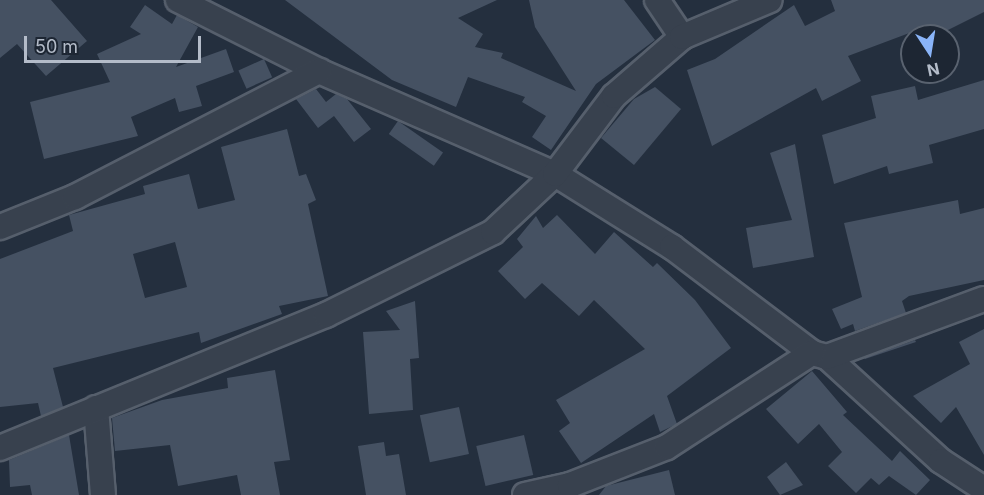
<!DOCTYPE html>
<html>
<head>
<meta charset="utf-8">
<style>
  body { margin:0 }
  #map { position:relative; width:984px; height:495px; overflow:hidden; background:#242f3e; font-family:Inter,sans-serif }
  div>[style] { position:absolute }
  .building>* { inset:0; background:#455162; transform-origin:0 0 }
  .roads { filter:drop-shadow(2px 0 #565f6c) drop-shadow(-2px 0 #565f6c) drop-shadow(0 2px #565f6c) drop-shadow(0 -2px #565f6c) }
  .minor>* { height:24px; margin:-12px; padding:0 12px; transform-origin:12px; border-radius:12px; background:#38414e }
  span { translate:-50% -50%; white-space:nowrap; text-align:center; line-height:1.15; -webkit-text-stroke:6px #1d2633; paint-order:stroke }
  .north { position:absolute; left:900px; top:24px; width:60px; height:60px; box-sizing:border-box; background:#1d2633; border:2px solid #59626f; border-radius:50%; rotate:168deg; font-size:16px; font-weight:700; line-height:24px; text-align:center; color:#b4bcc9 }
  .north::after { content:''; display:block; margin:auto; width:21px; height:27px; background:#8ab4f8; clip-path:polygon(50% 0,100% 100%,50% 72%,0 100%) }
  .scale { position:absolute; left:24px; top:36px; width:177px; height:27px; box-sizing:border-box; border:3px solid #b4bcc9; border-top:0; padding-left:8px; font-size:18px; line-height:21px; white-space:nowrap; color:#b4bcc9; -webkit-text-stroke:4px #1d2633; paint-order:stroke }
</style>
</head>
<body>
<div id="map">
  <div class="building">
    <div style="clip-path:polygon(0 0,51px 0,87px 41px,46px 76px,17px 44px,0 58px)"></div>
    <div style="clip-path:polygon(285px 0,497px 0,458px 18px,483px 34px,475px 47px,503px 53px,501px 58px,576px 91px,535px 27px,529px 0,624px 0,655px 40px,596px 84px,551px 150px,532px 137px,546px 116px,522px 102px,525px 97px,468px 77px,456px 107px,392px 80px)"></div>
    <div style="clip-path:polygon(831px 0,984px 0,984px 12px,936px 36px,923px 36px,920px 29px,848px 56px,861px 81px,822px 101px,816px 88px,712px 146px,687px 70px,715px 59px,794px 5px,805px 26px,835px 11px)"></div>
    <div style="clip-path:polygon(145px 5px,172px 24px,177px 15px,198px 27px,176px 67px,226px 49px,234px 72px,196px 86px,202px 106px,179px 112px,175px 98px,131px 117px,138px 136px,44px 159px,30px 102px,110px 82px,97px 54px,141px 34px,130px 27px)"></div>
    <div style="left:264px;top:59px;width:20px;height:28px;rotate:66deg"></div>
    <div style="clip-path:polygon(984px 80px,984px 129px,929px 145px,933px 163px,889px 174px,887px 166px,834px 184px,822px 135px,876px 118px,871px 96px,915px 86px,918px 100px)"></div>
    <div style="clip-path:polygon(655px 87px,681px 109px,634px 165px,601px 138px,634px 99px)"></div>
    <div style="clip-path:polygon(316px 89px,326px 102px,336px 94px,347px 99px,371px 129px,354px 142px,334px 116px,318px 128px,296px 99px)"></div>
    <div style="left:398px;top:121px;width:55px;height:16px;rotate:35deg"></div>
    <div style="clip-path:polygon(evenodd,287px 129px,299px 176px,306px 174px,316px 200px,308px 204px,328px 296px,279px 306px,282px 314px,201px 343px,199px 332px,53px 368px,63px 407px,41px 416px,38px 403px,0 407px,0 259px,73px 231px,69px 215px,145px 194px,143px 186px,189px 174px,198px 209px,235px 200px,221px 147px,287px 129px,175px 242px,187px 287px,145px 298px,133px 254px,175px 242px)"></div>
    <div style="clip-path:polygon(795px 144px,814px 257px,753px 268px,746px 228px,792px 220px,770px 153px)"></div>
    <div style="clip-path:polygon(958px 200px,960px 214px,984px 208px,984px 280px,909px 296px,902px 301px,906px 313px,855px 331px,853px 324px,841px 329px,832px 309px,862px 297px,844px 223px)"></div>
    <div style="clip-path:polygon(557px 215px,595px 254px,614px 232px,653px 267px,657px 263px,695px 300px,731px 348px,667px 396px,677px 424px,660px 432px,654px 414px,581px 463px,559px 431px,570px 423px,556px 400px,645px 349px,594px 300px,579px 316px,542px 283px,525px 299px,498px 271px,523px 247px,517px 239px,536px 216px,543px 228px)"></div>
    <div style="clip-path:polygon(415px 301px,419px 358px,410px 359px,413px 410px,369px 414px,363px 332px,400px 330px,386px 311px)"></div>
    <div style="clip-path:polygon(984px 329px,984px 455px,956px 407px,941px 423px,913px 396px,970px 364px,959px 342px)"></div>
    <div style="clip-path:polygon(915px 340px,916px 342px,865px 359px,864px 358px)"></div>
    <div style="clip-path:polygon(275px 370px,290px 460px,274px 462px,280px 495px,241px 495px,237px 475px,178px 486px,170px 445px,115px 451px,112px 418px,162px 400px,228px 388px,227px 378px)"></div>
    <div style="clip-path:polygon(812px 371px,847px 412px,843px 415px,892px 461px,900px 451px,930px 480px,916px 495px,889px 476px,879px 485px,871px 478px,856px 493px,828px 466px,842px 452px,819px 424px,798px 444px,766px 409px)"></div>
    <div style="left:459px;top:407px;width:48px;height:40px;rotate:78deg"></div>
    <div style="clip-path:polygon(69px 435px,79px 495px,32px 495px,30px 485px,10px 487px,9px 460px)"></div>
    <div style="left:524px;top:435px;width:41px;height:49px;rotate:77deg"></div>
    <div style="clip-path:polygon(384px 442px,386px 456px,399px 454px,406px 495px,366px 495px,358px 446px)"></div>
    <div style="clip-path:polygon(786px 462px,803px 485px,780px 495px,767px 477px)"></div>
    <div style="clip-path:polygon(669px 470px,675px 495px,599px 495px,606px 486px)"></div>
  </div>
  <div class="roads">
    <div class="minor">
      <div style="left:178px;top:0;width:158px;rotate:26.7deg"></div>
      <div style="left:319px;top:71px;width:257px;rotate:23.6deg"></div>
      <div style="left:555px;top:174px;width:138px;rotate:32deg"></div>
      <div style="left:672px;top:247px;width:176px;rotate:37.1deg"></div>
      <div style="left:812px;top:353px;width:16px;rotate:15deg"></div>
      <div style="left:827px;top:357px;width:154px;rotate:42.4deg"></div>
      <div style="left:941px;top:461px;width:51px;rotate:33.1deg"></div>
      <div style="left:657px;top:0;width:45px;rotate:56deg"></div>
      <div style="left:0;top:227px;width:81px;rotate:-21.8deg"></div>
      <div style="left:75px;top:197px;width:275px;rotate:-27.3deg"></div>
      <div style="left:827px;top:357px;width:167px;rotate:-20.3deg"></div>
      <div style="left:96px;top:408px;width:87px;rotate:85.4deg"></div>
      <div style="left:0;top:448px;width:352px;rotate:-22.2deg"></div>
      <div style="left:326px;top:315px;width:186px;rotate:-26.4deg"></div>
      <div style="left:493px;top:232px;width:85px;rotate:-43.1deg"></div>
      <div style="left:555px;top:174px;width:98px;rotate:-52.9deg"></div>
      <div style="left:614px;top:96px;width:90px;rotate:-40.9deg"></div>
      <div style="left:682px;top:37px;width:95px;rotate:-22.8deg"></div>
      <div style="left:525px;top:495px;width:46px;rotate:-12.5deg"></div>
      <div style="left:570px;top:485px;width:104px;rotate:-21.4deg"></div>
      <div style="left:667px;top:447px;width:173px;rotate:-33deg"></div>
    </div>
  </div>
  <div class="north">N</div>
  <div class="scale">50 m</div>
</div>
</body>
</html>
